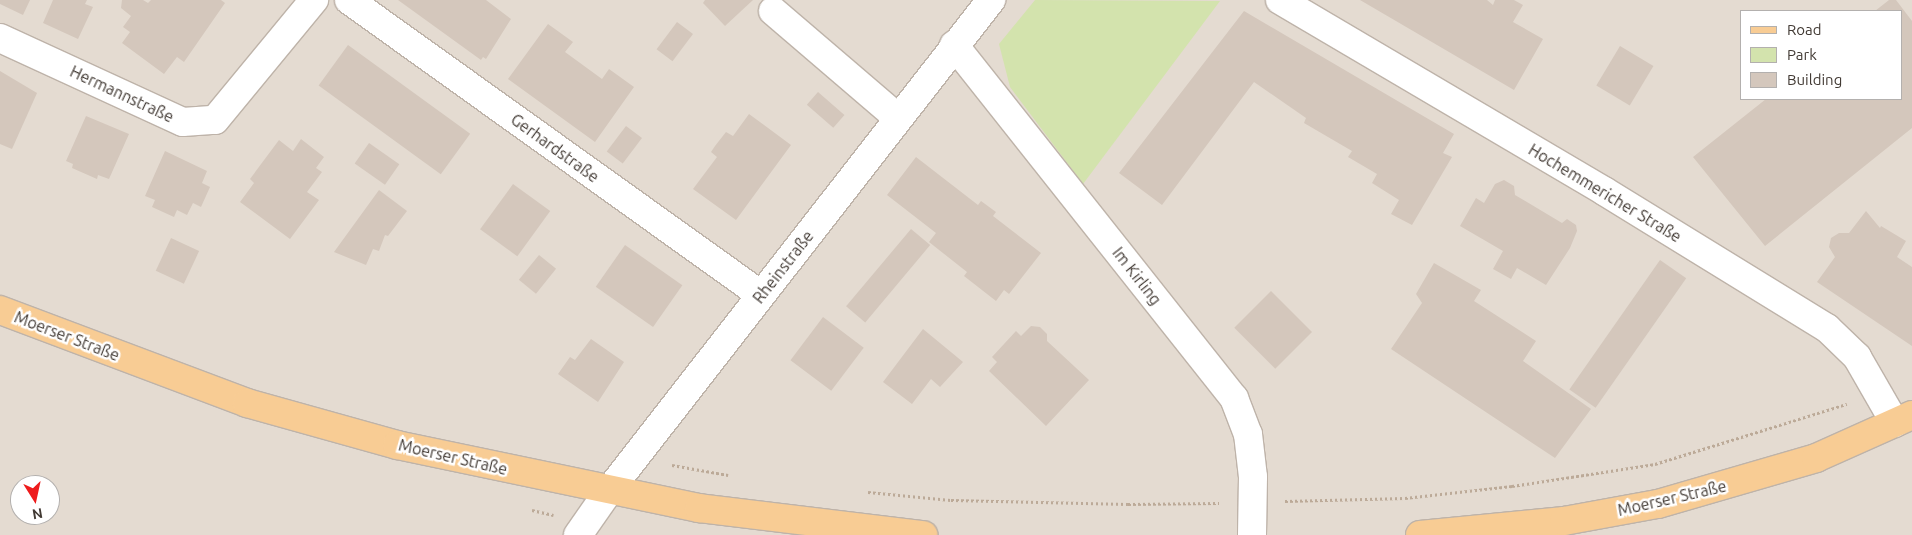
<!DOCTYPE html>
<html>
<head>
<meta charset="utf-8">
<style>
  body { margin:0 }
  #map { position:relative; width:1912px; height:535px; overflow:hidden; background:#f0eae3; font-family:Ubuntu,sans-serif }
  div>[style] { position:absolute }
  .residential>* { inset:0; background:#e4dbd1 }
  .green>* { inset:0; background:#d3e3ad }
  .building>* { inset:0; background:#d4c7bc; transform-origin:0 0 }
  .path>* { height:3px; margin-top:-1.5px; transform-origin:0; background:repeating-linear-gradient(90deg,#bcaa98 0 2.5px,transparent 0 5px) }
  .roads { filter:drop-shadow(1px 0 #beb3a9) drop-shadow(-1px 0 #beb3a9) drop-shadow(0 1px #beb3a9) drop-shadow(0 -1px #beb3a9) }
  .minor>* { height:28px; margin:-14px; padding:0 14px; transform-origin:14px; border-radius:14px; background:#fff }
  .major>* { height:28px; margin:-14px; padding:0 14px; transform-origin:14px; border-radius:14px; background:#f8cc94 }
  span { translate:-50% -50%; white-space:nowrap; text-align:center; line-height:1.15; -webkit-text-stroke:5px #fff; paint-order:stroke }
  .street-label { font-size:16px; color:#423a34 }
  .legend { position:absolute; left:1740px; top:10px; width:162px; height:90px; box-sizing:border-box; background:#fff; border:1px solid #b3b0ae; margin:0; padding:6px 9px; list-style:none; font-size:15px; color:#423a34 }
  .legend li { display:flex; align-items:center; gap:10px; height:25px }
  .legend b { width:25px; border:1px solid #b3b0ae }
  .north { position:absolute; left:10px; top:475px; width:50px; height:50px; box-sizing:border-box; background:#fff; border:1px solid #b3b0ae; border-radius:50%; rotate:170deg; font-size:14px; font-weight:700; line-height:20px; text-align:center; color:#423a34 }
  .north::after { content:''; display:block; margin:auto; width:18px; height:22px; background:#ee1c1d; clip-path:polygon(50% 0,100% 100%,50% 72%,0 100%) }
</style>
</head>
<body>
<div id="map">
  <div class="residential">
    <div style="clip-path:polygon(evenodd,0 0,1912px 0,1912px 535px,0 535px,0 0,1741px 11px,1901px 11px,1901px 99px,1741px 99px,1741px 11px,0 0,20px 485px,50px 485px,50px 515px,20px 515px,20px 485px)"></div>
  </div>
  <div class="green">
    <div style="clip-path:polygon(1035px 0,1220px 1px,1083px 184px,1010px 87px,999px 44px)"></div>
  </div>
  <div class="building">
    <div style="clip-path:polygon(0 0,30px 0,23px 15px,0 4px)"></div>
    <div style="clip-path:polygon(53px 0,87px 0,85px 4px,93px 7px,78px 39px,43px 23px)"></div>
    <div style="clip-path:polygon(122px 0,143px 0,148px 3px,151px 0,221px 0,225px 3px,184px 62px,177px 57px,164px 74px,122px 43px,130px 32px,123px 27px,131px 16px,121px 8px)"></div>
    <div style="clip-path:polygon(398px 0,486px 0,511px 19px,486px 59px,483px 57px,481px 60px)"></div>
    <div style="clip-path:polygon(705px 0,753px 0,725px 26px,703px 3px)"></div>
    <div style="clip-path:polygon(1360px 0,1487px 0,1493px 5px,1495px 0,1514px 0,1523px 5px,1513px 22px,1543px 39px,1514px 90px)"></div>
    <div style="clip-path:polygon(1889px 0,1896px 0,1912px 21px,1912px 128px,1765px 246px,1693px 157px,1766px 99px,1901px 99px,1901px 11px,1875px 11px)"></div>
    <div style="clip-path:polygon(1244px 11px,1454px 134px,1443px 153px,1452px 157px,1412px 225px,1391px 214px,1399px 200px,1372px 183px,1377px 174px,1348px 157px,1352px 151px,1304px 123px,1306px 118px,1254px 82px,1162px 205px,1119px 173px)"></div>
    <div style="left:677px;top:22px;width:20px;height:34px;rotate:37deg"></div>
    <div style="clip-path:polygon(548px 24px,573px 42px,565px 52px,602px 79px,609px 69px,634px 87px,595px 142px,508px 79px)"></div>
    <div style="left:348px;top:45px;width:151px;height:50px;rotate:36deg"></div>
    <div style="left:1620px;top:46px;width:39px;height:46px;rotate:31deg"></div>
    <div style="clip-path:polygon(0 71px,37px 93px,12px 149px,0 144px)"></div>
    <div style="left:818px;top:92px;width:35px;height:17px;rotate:41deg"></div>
    <div style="clip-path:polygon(749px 114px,791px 145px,736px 220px,693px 189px,717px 157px,711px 152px,715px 146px,726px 132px,733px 136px)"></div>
    <div style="clip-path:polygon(86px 116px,129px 134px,109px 179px,98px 175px,97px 179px,72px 168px,73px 164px,66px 161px)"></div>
    <div style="left:626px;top:126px;width:20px;height:32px;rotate:37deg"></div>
    <div style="clip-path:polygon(301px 139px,324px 157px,316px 168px,322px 172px,307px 192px,319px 200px,290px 239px,240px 202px,254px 183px,250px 179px,279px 140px,293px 151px)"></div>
    <div style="left:369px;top:143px;width:37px;height:25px;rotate:35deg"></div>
    <div style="clip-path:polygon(165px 151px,207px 171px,202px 183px,210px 187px,201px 207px,193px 203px,187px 215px,177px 210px,174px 217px,152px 207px,155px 200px,145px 196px)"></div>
    <div style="clip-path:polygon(916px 157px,978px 205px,981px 201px,996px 212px,993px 216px,1041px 253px,1009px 294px,1004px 290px,996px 301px,964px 276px,967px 272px,929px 242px,936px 233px,887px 195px)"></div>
    <div style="clip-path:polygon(1504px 180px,1514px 186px,1515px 195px,1562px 223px,1567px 219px,1576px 225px,1577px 231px,1570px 248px,1546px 285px,1517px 268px,1511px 279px,1493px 269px,1503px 251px,1460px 226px,1476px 198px,1484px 203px,1495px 184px)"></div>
    <div style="left:513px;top:184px;width:46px;height:56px;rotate:36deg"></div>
    <div style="clip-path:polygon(379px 190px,407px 211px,388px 236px,385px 235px,379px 251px,373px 249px,366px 265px,334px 252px)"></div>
    <div style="clip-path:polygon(1866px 211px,1880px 228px,1881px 226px,1906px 241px,1897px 257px,1912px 267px,1912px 346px,1817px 282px,1835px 257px,1829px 247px,1831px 238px,1839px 233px,1849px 233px)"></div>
    <div style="left:911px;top:229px;width:25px;height:101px;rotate:40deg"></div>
    <div style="left:171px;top:238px;width:31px;height:36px;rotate:25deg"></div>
    <div style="left:625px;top:245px;width:70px;height:51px;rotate:35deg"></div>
    <div style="left:539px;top:255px;width:22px;height:32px;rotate:39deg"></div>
    <div style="left:1660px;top:260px;width:32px;height:158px;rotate:35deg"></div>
    <div style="clip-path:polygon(1434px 263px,1481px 290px,1474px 301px,1536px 341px,1523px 361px,1591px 409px,1555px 458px,1391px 349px,1422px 303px,1416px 294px)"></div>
    <div style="left:1271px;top:291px;width:58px;height:52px;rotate:45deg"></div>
    <div style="left:823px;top:317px;width:51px;height:54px;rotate:37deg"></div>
    <div style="clip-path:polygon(1031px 326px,1040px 327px,1047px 334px,1047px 341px,1089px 380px,1046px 426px,989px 371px,997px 362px,992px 357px,1016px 331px,1021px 336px)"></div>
    <div style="clip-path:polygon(923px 329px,963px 362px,940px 387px,931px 379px,912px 404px,883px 382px)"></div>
    <div style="clip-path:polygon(591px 339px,624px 362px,598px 402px,558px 374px,570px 357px,575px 360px)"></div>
  </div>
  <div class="path">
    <div style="left:672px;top:465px;width:57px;rotate:10.1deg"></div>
    <div style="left:868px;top:492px;width:83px;rotate:5.5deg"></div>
    <div style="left:951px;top:500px;width:177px;rotate:1.3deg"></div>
    <div style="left:1128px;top:504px;width:91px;rotate:-0.6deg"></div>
    <div style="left:1285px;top:501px;width:120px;rotate:-1.4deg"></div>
    <div style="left:1405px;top:498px;width:108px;rotate:-6.4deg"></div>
    <div style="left:1512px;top:486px;width:145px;rotate:-8.7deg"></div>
    <div style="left:1655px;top:464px;width:201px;rotate:-17.4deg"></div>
    <div style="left:532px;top:510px;width:22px;rotate:13deg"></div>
  </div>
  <div class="roads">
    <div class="minor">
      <div style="left:349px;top:0;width:507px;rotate:35.6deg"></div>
      <div style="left:1280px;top:0;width:376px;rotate:30.5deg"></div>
      <div style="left:1604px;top:191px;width:262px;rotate:31.6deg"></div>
      <div style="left:1827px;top:328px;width:42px;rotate:44deg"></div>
      <div style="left:1857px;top:357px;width:76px;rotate:60.1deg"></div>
      <div style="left:773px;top:11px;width:165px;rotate:40.6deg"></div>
      <div style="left:0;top:38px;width:201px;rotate:24.7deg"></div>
      <div style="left:183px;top:122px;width:32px;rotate:-4deg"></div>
      <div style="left:215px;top:120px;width:156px;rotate:-50.5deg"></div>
      <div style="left:954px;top:45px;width:451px;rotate:51.6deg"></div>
      <div style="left:1234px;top:398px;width:39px;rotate:69deg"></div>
      <div style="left:1248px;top:434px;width:43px;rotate:83.4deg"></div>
      <div style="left:1253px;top:477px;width:58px;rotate:91deg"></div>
      <div style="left:578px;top:535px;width:52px;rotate:-55.1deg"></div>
      <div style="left:608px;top:492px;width:624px;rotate:-52.1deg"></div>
    </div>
    <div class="major">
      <div style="left:0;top:310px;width:264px;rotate:20.6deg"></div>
      <div style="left:247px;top:403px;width:156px;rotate:15.6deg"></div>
      <div style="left:397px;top:445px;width:309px;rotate:11.8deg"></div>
      <div style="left:699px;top:508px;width:226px;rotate:6.9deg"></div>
      <div style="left:1420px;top:535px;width:145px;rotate:-5.6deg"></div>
      <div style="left:1564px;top:521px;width:96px;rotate:-10.3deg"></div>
      <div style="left:1658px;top:504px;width:165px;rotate:-16.2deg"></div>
      <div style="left:1816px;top:458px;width:105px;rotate:-24.1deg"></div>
    </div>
  </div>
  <div class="street-label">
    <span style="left:122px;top:94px;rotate:25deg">Hermannstraße</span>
    <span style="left:555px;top:148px;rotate:36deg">Gerhardstraße</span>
    <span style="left:1605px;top:193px;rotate:31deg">Hochemmericher Straße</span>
    <span style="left:783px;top:267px;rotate:-52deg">Rheinstraße</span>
    <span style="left:1137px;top:276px;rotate:52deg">Im Kirling</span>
    <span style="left:67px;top:336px;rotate:21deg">Moerser Straße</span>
    <span style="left:453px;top:457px;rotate:13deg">Moerser Straße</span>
    <span style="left:1672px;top:498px;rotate:-13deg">Moerser Straße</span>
  </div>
  <ul class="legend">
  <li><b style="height:6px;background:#f8cc94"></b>Road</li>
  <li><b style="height:14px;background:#d3e3ad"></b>Park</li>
  <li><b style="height:14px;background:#d4c7bc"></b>Building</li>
  </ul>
  <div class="north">N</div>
</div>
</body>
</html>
